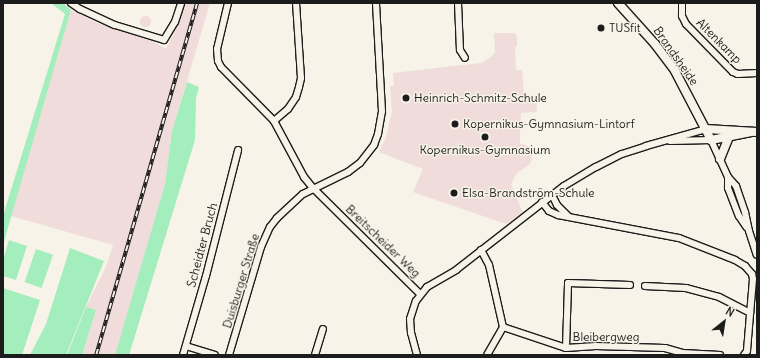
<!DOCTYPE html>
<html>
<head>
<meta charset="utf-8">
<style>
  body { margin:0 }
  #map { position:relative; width:760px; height:358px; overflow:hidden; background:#f7f3e8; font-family:Delius,sans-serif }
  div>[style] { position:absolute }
  .built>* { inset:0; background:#f0dcdb }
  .round { border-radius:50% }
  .green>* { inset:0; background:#a4edbc; transform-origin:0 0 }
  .roads { filter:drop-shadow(1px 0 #1c1c1c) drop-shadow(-1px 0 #1c1c1c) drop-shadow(0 1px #1c1c1c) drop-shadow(0 -1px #1c1c1c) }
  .minor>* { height:6px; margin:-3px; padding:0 3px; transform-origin:3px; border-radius:3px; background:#f7f3e8 }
  .major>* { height:8px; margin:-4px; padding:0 4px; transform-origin:4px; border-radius:4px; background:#f7f3e8 }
  .rail>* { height:3.5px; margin-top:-1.75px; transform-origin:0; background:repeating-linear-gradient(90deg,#f7f3e8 0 6px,#1c1c1c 0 12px); box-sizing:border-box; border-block:1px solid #1c1c1c }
  .dots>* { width:11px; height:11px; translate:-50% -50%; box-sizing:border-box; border:2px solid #f7f3e8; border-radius:50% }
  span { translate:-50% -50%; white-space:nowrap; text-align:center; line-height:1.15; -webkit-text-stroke:3px #f7f3e8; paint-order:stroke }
  .poi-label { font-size:12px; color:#1c1c1c }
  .left { translate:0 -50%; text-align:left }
  .street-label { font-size:12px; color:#1c1c1c }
  .frame { position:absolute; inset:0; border:4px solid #1c1c1c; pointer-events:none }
  .north { position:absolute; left:704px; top:302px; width:40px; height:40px; -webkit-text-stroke:3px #f7f3e8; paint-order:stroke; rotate:30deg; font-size:11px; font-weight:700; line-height:16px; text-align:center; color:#1c1c1c }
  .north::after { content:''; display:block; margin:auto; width:14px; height:18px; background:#1c1c1c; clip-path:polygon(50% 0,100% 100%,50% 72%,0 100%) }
</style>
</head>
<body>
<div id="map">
  <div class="built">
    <div style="clip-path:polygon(185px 3px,210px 3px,172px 131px,165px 184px,132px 298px,115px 355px,82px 355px,96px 310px,86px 307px,106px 267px,113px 245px,11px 216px,71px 10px,97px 23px,152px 41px,166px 49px,179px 23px)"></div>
    <div class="round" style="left:139.5px;top:15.5px;width:11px;height:11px"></div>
    <div style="clip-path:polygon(494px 33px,514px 33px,517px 36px,517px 47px,515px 47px,516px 70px,522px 70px,524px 95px,536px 95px,537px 112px,521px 113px,520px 135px,520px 144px,526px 145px,531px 149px,532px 159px,530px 164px,517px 173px,511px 184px,523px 213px,506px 224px,413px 192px,423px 169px,379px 152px,386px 137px,392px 111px,390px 86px,394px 86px,393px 73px,481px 63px,491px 57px,495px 52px)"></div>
  </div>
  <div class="green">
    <div style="clip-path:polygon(51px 3px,63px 3px,71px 10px,3px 245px,3px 216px,65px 14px)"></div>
    <div style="clip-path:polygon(187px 82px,199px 87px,196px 98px,195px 140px,129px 355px,115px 355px,165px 184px,172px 131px)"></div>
    <div style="clip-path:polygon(9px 240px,27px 246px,16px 280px,3px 276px,3px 260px)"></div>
    <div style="clip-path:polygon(70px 248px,104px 261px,66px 355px,30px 355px,46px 324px)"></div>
    <div style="left:36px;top:249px;width:18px;height:35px;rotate:19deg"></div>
    <div style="clip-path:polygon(3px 288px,40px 300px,22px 355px,3px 355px)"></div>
    <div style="clip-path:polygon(86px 307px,96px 310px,82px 355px,67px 355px)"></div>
  </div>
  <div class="roads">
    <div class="minor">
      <div style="left:71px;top:3px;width:11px;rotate:34deg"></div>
      <div style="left:80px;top:9px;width:38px;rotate:25deg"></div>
      <div style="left:115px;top:25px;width:51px;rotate:17deg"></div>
      <div style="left:164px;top:40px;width:21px;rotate:-59deg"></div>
      <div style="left:175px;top:22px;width:20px;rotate:-72deg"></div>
      <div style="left:228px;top:3px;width:47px;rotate:103.4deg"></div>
      <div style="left:217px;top:49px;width:12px;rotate:85deg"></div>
      <div style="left:218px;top:61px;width:7px;rotate:63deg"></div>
      <div style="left:221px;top:67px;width:76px;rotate:45.5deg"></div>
      <div style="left:274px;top:121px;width:64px;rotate:61.8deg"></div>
      <div style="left:304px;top:177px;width:14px;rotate:51deg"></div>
      <div style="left:313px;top:188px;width:151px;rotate:44.7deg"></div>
      <div style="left:458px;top:3px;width:47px;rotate:87.6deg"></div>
      <div style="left:460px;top:50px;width:9px;rotate:58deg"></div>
      <div style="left:682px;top:3px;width:13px;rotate:90deg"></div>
      <div style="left:682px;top:16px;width:9px;rotate:63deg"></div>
      <div style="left:686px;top:24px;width:67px;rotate:45.6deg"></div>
      <div style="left:733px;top:72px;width:5px;rotate:22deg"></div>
      <div style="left:738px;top:74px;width:19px;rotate:-3deg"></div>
      <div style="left:274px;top:121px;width:18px;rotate:-41deg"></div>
      <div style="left:288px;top:109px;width:14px;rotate:-56deg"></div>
      <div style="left:296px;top:97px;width:10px;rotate:-73deg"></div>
      <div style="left:299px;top:87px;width:9px;rotate:-77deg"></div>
      <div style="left:301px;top:78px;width:75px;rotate:-93.8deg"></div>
      <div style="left:670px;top:141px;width:41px;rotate:-1.4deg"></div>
      <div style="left:711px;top:140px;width:41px;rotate:65.3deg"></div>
      <div style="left:728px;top:177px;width:12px;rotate:48deg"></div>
      <div style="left:736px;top:186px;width:28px;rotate:71deg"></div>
      <div style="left:745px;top:212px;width:19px;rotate:78deg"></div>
      <div style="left:749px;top:231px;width:25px;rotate:72deg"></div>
      <div style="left:728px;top:177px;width:11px;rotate:90deg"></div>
      <div style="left:728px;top:188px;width:30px;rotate:69deg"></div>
      <div style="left:739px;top:216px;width:14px;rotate:56deg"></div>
      <div style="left:552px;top:195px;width:11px;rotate:63deg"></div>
      <div style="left:557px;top:205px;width:16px;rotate:45deg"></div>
      <div style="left:542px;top:202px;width:11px;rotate:52deg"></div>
      <div style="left:549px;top:211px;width:10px;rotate:24deg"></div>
      <div style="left:558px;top:215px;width:123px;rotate:10.8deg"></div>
      <div style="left:679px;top:238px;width:60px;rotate:21.4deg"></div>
      <div style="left:735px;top:260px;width:12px;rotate:31deg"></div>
      <div style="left:745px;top:266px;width:11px;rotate:49deg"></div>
      <div style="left:752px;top:274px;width:5px;rotate:79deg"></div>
      <div style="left:753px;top:279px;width:72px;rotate:94.8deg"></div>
      <div style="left:747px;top:351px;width:5px;rotate:127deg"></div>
      <div style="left:481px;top:250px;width:17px;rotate:62deg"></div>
      <div style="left:489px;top:265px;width:64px;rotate:77.3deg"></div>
      <div style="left:503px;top:327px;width:66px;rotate:18.4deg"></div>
      <div style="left:566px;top:348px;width:30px;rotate:-4deg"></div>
      <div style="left:596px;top:346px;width:69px;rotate:1.7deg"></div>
      <div style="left:665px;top:348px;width:19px;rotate:16deg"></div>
      <div style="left:683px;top:353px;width:37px;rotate:3deg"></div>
      <div style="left:645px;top:286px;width:41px;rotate:2.8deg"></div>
      <div style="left:686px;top:288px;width:34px;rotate:15deg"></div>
      <div style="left:719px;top:297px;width:35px;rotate:27deg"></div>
      <div style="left:186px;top:346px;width:30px;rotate:17deg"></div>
      <div style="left:566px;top:348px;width:65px;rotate:-88.2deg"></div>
      <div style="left:568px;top:283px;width:62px;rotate:1.8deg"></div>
      <div style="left:183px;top:355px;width:82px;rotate:-73.8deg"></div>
      <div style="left:206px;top:276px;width:130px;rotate:-75.7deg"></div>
      <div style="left:229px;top:355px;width:113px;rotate:-73.5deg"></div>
      <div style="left:261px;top:247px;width:22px;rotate:-66deg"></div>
      <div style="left:270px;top:227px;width:11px;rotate:-52deg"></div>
      <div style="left:277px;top:218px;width:35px;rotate:-43deg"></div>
      <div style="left:303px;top:194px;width:50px;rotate:-26.1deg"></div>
      <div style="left:348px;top:172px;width:15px;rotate:-37deg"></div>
      <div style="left:360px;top:163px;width:23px;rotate:-52deg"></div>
      <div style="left:374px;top:145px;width:12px;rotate:-70deg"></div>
      <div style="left:378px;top:134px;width:23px;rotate:-80deg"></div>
      <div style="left:382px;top:111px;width:108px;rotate:-93.2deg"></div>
      <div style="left:315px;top:355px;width:27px;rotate:-73deg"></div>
      <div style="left:417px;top:355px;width:23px;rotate:-105deg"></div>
      <div style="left:411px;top:333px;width:14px;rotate:-94deg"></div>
      <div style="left:410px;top:319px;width:19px;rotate:-72deg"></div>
      <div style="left:416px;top:301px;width:18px;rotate:-52deg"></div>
      <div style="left:427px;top:287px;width:34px;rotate:-30deg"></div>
      <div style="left:456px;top:270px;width:137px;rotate:-37.9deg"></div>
      <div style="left:564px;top:186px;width:37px;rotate:-31deg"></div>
      <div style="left:596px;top:167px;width:29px;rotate:-27deg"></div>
      <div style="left:622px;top:154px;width:25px;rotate:-18deg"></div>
      <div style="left:646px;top:146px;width:62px;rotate:-15.8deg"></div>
      <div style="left:487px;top:355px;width:32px;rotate:-60deg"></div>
    </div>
    <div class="major">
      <div style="left:618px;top:3px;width:55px;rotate:47.9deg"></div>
      <div style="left:655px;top:44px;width:34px;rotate:53deg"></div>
      <div style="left:675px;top:71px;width:78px;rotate:62.4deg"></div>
      <div style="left:711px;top:140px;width:41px;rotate:-11.3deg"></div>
      <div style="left:706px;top:129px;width:51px;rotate:3.4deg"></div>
      <div style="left:720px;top:159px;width:24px;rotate:-68deg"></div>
    </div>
  </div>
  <div class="rail">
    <div style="left:96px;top:355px;width:366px;rotate:-74deg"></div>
  </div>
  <div class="dots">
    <div style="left:601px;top:28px;background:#1c1c1c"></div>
    <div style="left:406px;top:98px;background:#1c1c1c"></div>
    <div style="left:455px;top:124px;background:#1c1c1c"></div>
    <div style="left:485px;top:137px;background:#1c1c1c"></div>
    <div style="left:454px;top:193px;background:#1c1c1c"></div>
  </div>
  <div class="poi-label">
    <span class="left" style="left:609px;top:28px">TUSfit</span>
    <span class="left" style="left:414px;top:98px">Heinrich-Schmitz-Schule</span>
    <span class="left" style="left:463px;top:124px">Kopernikus-Gymnasium-Lintorf</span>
    <span style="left:485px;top:150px">Kopernikus-Gymnasium</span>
    <span class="left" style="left:462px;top:193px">Elsa-Brandström-Schule</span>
  </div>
  <div class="street-label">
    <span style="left:719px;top:41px;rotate:45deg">Altenkamp</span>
    <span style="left:676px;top:56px;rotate:55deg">Brandsheide</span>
    <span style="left:383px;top:241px;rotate:44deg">Breitscheider Weg</span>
    <span style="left:202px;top:245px;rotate:-75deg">Scheidter Bruch</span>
    <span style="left:241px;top:281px;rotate:-73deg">Duisburger Straße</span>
    <span style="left:606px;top:337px">Bleibergweg</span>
  </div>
  <div class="frame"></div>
  <div class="north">N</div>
</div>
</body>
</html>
